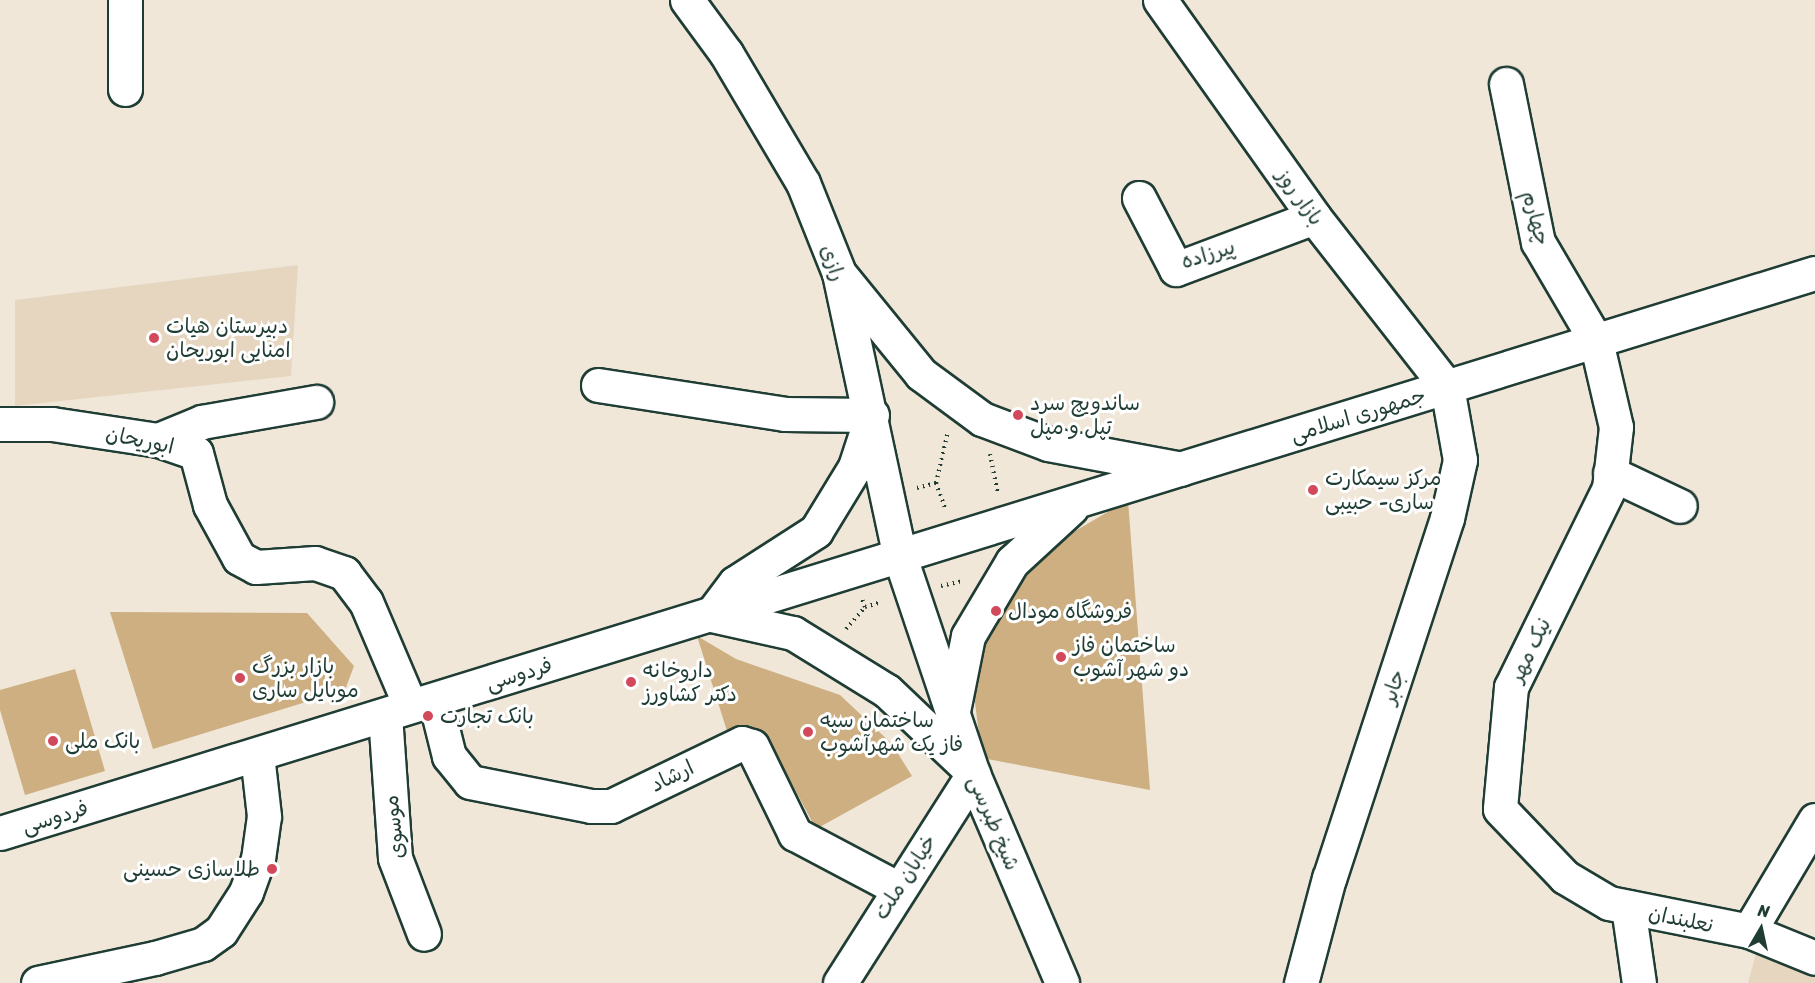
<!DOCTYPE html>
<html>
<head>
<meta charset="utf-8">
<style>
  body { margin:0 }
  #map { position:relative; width:1815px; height:983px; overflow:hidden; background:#f0e7d9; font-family:Sriracha,"Playpen Sans Arabic",sans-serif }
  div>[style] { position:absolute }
  .built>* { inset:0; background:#e6d6bf }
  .building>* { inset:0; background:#cdaf81 }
  .path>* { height:4px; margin-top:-2px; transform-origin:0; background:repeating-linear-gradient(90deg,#1f3d34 0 1.5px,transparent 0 6px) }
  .roads { filter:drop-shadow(2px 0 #1f3d34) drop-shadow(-2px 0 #1f3d34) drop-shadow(0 2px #1f3d34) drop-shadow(0 -2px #1f3d34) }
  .minor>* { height:33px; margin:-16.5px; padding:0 16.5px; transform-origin:16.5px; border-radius:16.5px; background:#fff }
  .major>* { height:33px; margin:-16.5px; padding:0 16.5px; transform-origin:16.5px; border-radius:16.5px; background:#fff }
  .dots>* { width:16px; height:16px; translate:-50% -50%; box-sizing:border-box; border:3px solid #fff; border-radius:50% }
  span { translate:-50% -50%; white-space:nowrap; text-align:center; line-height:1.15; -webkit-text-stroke:6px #fff; paint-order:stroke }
  .street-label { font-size:21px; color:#1f3d34 }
  .poi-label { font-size:21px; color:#1f3d34 }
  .left { translate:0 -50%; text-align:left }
  .right { translate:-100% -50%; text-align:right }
  .north { position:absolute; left:1731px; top:899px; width:60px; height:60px; -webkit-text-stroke:4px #fff; paint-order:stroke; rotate:9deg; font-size:16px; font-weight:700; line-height:24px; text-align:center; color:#1f3d34 }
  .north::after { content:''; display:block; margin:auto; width:21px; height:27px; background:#1f3d34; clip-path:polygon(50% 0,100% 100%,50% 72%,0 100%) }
</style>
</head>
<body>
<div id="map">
  <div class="built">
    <div style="clip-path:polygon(298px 265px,291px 376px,15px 406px,15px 300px)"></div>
    <div style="clip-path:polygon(1758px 946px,1815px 965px,1815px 983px,1748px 983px)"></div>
  </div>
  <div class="building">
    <div style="clip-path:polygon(1128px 500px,1150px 790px,982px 758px,973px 687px,990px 626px,1048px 547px)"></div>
    <div style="clip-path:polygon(110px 612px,307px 613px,354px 666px,345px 690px,153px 749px)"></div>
    <div style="clip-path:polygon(697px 636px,736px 659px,840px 695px,892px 744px,912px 776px,816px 829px,776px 754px,751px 733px,727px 731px)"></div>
    <div style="clip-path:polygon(75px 669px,105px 771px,25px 795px,0 710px,0 690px)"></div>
  </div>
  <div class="path">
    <div style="left:990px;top:454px;width:41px;rotate:78.7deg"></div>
    <div style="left:936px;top:483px;width:53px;rotate:-77deg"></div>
    <div style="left:917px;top:488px;width:20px;rotate:-15deg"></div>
    <div style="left:936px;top:483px;width:27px;rotate:70deg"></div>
    <div style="left:941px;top:586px;width:23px;rotate:-13deg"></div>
    <div style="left:865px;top:607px;width:17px;rotate:-17deg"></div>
    <div style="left:846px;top:629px;width:29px;rotate:-49deg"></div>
    <div style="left:865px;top:607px;width:9px;rotate:-111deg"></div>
  </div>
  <div class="roads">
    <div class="minor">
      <div style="left:1160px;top:0;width:266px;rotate:54.6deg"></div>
      <div style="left:1314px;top:217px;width:216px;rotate:52deg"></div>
      <div style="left:1447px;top:387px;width:74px;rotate:79.9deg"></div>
      <div style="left:1460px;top:460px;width:59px;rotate:102.6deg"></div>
      <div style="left:1447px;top:518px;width:379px;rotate:108.1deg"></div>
      <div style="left:1329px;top:878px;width:109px;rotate:104.9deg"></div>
      <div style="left:1506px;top:84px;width:161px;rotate:78.6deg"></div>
      <div style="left:1538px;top:242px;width:115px;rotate:59.6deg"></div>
      <div style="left:1596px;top:341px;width:88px;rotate:76.9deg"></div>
      <div style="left:1616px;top:427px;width:61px;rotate:96.5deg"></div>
      <div style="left:1609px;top:488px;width:222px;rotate:116.2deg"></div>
      <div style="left:1511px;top:687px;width:122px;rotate:95.2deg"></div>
      <div style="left:1500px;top:809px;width:94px;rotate:46.3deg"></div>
      <div style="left:1565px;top:877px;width:51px;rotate:30.6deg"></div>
      <div style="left:1609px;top:903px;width:143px;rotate:11.3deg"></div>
      <div style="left:1749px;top:931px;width:129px;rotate:-59.3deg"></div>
      <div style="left:125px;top:89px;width:89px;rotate:-90deg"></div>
      <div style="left:1139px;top:198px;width:80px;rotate:62.5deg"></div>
      <div style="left:1176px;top:269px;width:147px;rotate:-20.6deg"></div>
      <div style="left:598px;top:385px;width:189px;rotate:8.8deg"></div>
      <div style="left:785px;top:414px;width:87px;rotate:0.7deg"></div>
      <div style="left:0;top:424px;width:52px"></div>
      <div style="left:52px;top:424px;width:107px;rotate:8.6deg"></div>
      <div style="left:158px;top:440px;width:40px;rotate:18.9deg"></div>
      <div style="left:196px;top:453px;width:54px;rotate:74.9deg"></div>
      <div style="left:210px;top:505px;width:60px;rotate:61.3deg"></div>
      <div style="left:239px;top:558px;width:19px;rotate:28deg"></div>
      <div style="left:256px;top:567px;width:59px;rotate:-3.9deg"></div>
      <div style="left:315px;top:563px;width:31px;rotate:19deg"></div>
      <div style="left:344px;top:573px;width:36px;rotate:53deg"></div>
      <div style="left:366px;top:602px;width:112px;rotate:66.9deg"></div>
      <div style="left:158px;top:440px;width:48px;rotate:-22.2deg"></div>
      <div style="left:202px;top:422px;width:116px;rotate:-10deg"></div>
      <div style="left:1610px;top:473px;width:77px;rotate:25.2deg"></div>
      <div style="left:435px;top:700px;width:58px;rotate:76deg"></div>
      <div style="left:449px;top:756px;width:33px;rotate:51deg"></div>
      <div style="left:470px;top:782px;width:123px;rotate:11.2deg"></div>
      <div style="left:591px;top:806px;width:20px"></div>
      <div style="left:611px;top:806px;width:145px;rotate:-25.7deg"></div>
      <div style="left:742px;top:743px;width:10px;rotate:17deg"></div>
      <div style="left:752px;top:746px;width:98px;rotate:64deg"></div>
      <div style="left:795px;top:834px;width:115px;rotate:27.9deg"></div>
      <div style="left:385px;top:715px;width:143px;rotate:86deg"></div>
      <div style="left:395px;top:858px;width:81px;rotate:69.1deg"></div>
      <div style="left:1628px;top:907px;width:77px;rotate:81.8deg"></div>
      <div style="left:1749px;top:931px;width:71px;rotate:22.2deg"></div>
      <div style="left:38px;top:983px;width:120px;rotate:-12.1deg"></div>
      <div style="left:155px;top:958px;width:50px;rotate:-16.3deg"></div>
      <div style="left:203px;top:944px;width:22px;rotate:-36deg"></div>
      <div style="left:221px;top:931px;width:46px;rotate:-57.3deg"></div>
      <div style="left:246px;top:892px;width:35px;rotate:-70deg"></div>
      <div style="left:258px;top:859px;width:43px;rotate:-82.1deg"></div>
      <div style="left:264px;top:816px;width:61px;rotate:-96.5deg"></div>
    </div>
    <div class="major">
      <div style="left:687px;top:0;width:66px;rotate:53.7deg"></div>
      <div style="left:726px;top:53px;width:151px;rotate:59.4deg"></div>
      <div style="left:803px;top:183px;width:97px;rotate:68.2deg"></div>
      <div style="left:839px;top:273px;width:290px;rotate:77.9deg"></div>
      <div style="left:900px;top:557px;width:229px;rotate:71.4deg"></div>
      <div style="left:973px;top:774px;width:227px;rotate:66.9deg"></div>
      <div style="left:842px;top:277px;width:125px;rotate:50.8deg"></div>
      <div style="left:921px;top:374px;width:76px;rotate:36.4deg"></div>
      <div style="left:982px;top:419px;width:71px;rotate:20.7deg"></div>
      <div style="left:1048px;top:444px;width:135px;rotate:10.6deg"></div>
      <div style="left:871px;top:418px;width:52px;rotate:108.1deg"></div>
      <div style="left:855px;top:467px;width:75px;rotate:121.4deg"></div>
      <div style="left:816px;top:531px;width:96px;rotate:147.3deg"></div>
      <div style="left:735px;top:583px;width:40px;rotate:127deg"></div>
      <div style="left:711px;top:615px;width:84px;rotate:12.4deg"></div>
      <div style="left:793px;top:633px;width:110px;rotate:31.7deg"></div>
      <div style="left:887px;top:691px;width:112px;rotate:43.5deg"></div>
      <div style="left:953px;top:711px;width:76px;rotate:-78.7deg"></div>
      <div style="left:968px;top:636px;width:86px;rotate:-59.3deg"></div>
      <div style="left:1012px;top:562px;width:80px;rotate:-42.5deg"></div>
      <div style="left:0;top:833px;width:1899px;rotate:-17.15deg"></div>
      <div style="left:840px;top:983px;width:248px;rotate:-57.5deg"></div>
    </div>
  </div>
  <div class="dots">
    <div style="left:154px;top:338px;background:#d1495b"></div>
    <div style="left:1018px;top:415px;background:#d1495b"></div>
    <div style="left:1313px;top:490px;background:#d1495b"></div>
    <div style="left:996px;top:611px;background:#d1495b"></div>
    <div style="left:1061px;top:657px;background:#d1495b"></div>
    <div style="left:240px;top:678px;background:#d1495b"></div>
    <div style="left:631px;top:682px;background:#d1495b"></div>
    <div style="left:428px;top:716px;background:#d1495b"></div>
    <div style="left:808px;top:732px;background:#d1495b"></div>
    <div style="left:53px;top:741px;background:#d1495b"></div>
    <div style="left:272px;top:869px;background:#d1495b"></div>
  </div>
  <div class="street-label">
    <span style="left:1300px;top:197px;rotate:54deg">بازار روز</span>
    <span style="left:1536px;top:218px;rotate:75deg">چهارم</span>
    <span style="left:1208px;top:254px;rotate:-17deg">پیرزاده</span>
    <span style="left:833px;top:263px;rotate:71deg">رازی</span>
    <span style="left:1358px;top:415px;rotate:-17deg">جمهوری اسلامی</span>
    <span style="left:140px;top:440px;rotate:12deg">ابوریحان</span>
    <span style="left:1530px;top:650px;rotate:-64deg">نیک مهر</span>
    <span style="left:519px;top:674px;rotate:-17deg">فردوسی</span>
    <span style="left:1393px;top:687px;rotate:-72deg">جابر</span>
    <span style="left:672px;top:776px;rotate:-26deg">ارشاد</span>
    <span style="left:55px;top:817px;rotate:-17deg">فردوسی</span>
    <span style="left:994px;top:823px;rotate:67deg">شیخ طبرسی</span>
    <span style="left:394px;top:827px;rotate:-96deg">موسوی</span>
    <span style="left:905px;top:877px;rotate:-57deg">خیابان ملت</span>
    <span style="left:1681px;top:919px;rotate:12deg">نعلبندان</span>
  </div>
  <div class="poi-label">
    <span class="left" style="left:166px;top:338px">دبیرستان هیات<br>امنایی ابوریحان</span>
    <span class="left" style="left:1030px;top:415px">ساندویچ سرد<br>تپل و مپل</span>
    <span class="left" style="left:1325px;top:490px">مرکز سیمکارت<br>ساری- حبیبی</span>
    <span class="left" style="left:1008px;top:611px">فروشگاه مودال</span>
    <span class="left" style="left:1073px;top:657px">ساختمان فاز<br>دو شهر آشوب</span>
    <span class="left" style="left:252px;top:678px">بازار بزرگ<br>موبایل ساری</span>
    <span class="left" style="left:643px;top:682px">داروخانه<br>دکتر کشاورز</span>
    <span class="left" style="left:440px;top:716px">بانک تجارت</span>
    <span class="left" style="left:820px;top:732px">ساختمان سپه<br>فاز یک شهرآشوب</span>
    <span class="left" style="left:65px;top:741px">بانک ملی</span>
    <span class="right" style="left:260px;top:869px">طلاسازی حسینی</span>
  </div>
  <div class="north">N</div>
</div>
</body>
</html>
